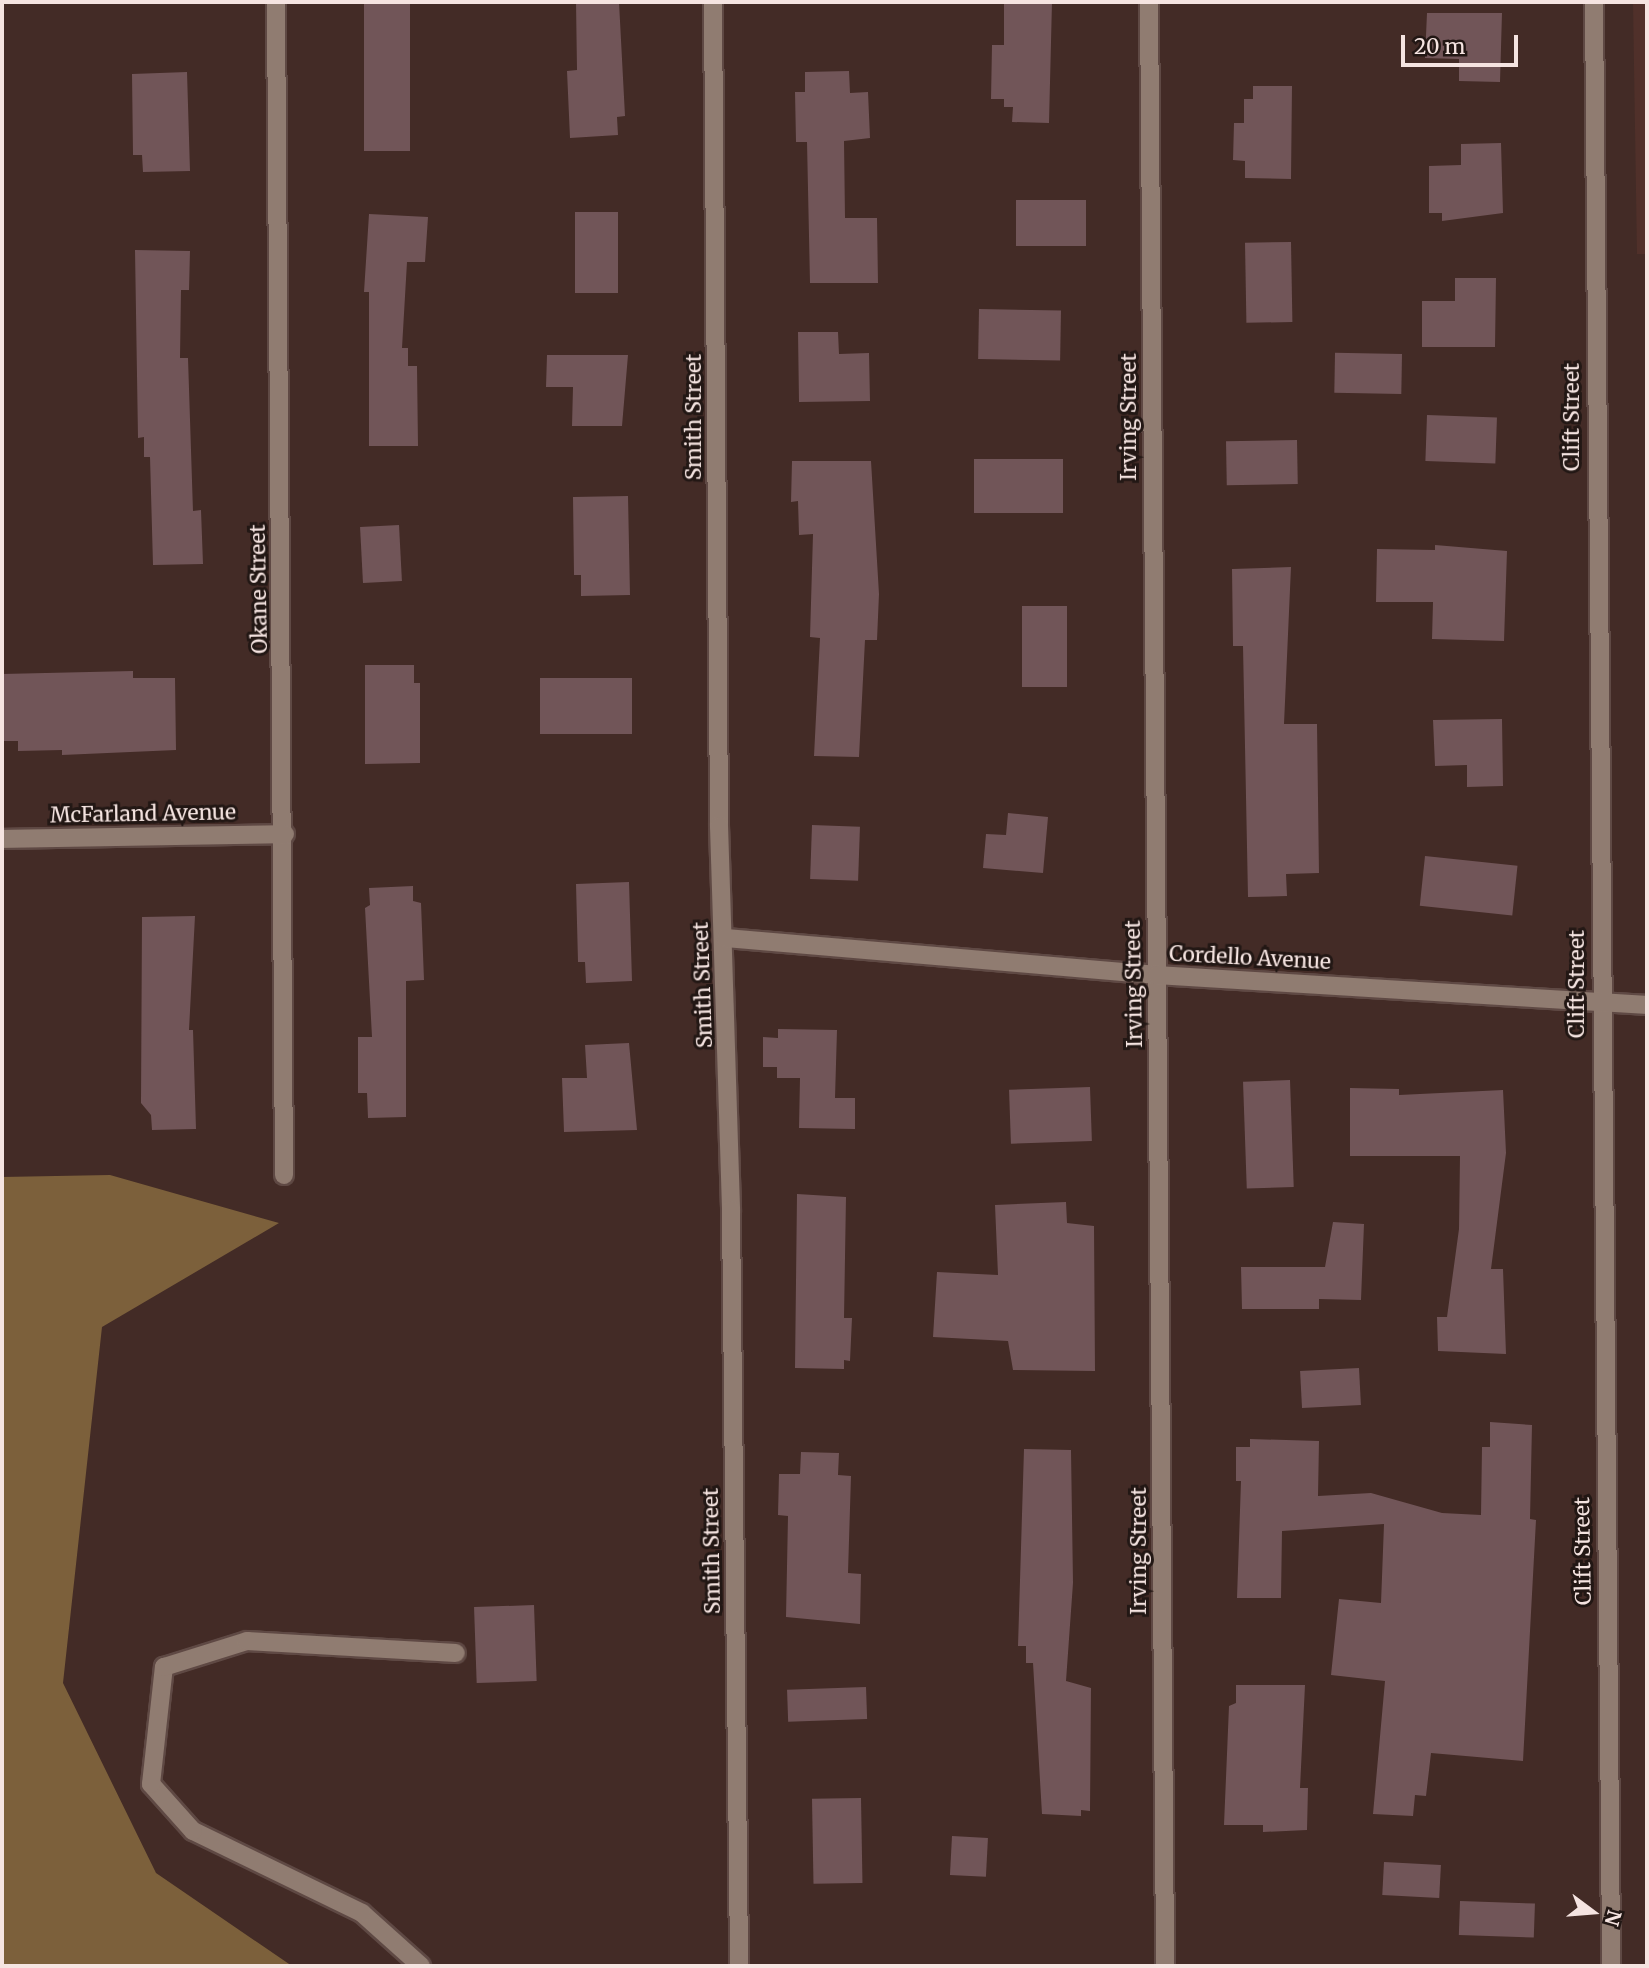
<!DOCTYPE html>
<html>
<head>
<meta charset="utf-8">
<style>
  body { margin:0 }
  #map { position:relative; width:1649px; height:1968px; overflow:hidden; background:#432b26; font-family:Merriweather,serif }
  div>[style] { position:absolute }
  .built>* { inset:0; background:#50302a }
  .forest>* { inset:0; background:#7c603b }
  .building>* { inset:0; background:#715558; transform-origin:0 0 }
  .roads { filter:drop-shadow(2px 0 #5f4944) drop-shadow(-2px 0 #5f4944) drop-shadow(0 2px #5f4944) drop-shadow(0 -2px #5f4944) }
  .minor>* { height:18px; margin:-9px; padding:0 9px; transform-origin:9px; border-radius:9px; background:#907c71 }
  span { translate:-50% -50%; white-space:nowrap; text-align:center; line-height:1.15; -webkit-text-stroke:6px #221714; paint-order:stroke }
  .street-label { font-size:21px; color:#f5e4e1 }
  .frame { position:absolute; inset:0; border:4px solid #f5e4e1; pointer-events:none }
  .north { position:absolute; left:1558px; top:1877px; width:70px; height:70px; -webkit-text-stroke:5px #221714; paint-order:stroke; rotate:106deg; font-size:19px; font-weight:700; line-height:28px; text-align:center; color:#f5e4e1 }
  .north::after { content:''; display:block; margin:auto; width:24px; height:32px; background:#f5e4e1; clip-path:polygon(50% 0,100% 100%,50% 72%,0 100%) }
  .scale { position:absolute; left:1401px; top:35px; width:117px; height:32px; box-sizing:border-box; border:4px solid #f5e4e1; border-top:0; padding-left:9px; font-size:21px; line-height:24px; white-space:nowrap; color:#f5e4e1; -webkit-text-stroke:5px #221714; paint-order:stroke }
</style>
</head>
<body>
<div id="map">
  <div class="built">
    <div style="clip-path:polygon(1633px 2px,1647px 2px,1647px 254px,1637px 254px)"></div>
  </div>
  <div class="forest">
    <div style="clip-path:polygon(110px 1175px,279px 1223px,102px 1327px,63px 1683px,156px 1873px,292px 1966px,2px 1966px,2px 1177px)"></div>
  </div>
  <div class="building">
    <div style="left:364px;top:2px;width:46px;height:149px"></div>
    <div style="clip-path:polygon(576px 2px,619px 2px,625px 116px,617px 117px,618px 135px,570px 138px,567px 71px,577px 70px)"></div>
    <div style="clip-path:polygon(1004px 2px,1052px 2px,1049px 123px,1012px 122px,1013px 107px,1004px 107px,1004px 99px,991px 99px,992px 45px,1004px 45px)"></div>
    <div style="clip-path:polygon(1427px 13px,1502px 13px,1500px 82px,1459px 81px,1459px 59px,1425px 58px)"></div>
    <div style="clip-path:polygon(849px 71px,850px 93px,868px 92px,870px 138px,844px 141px,845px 218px,877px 218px,878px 283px,810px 283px,807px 142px,796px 142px,795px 92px,805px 92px,805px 72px)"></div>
    <div style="clip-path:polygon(187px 72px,190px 171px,143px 172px,142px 155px,133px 155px,132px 74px)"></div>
    <div style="clip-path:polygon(1253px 86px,1292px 86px,1291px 179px,1245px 178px,1245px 161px,1233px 160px,1234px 123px,1244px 123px,1244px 99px,1253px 99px)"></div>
    <div style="clip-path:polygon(1501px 143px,1503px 213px,1442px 221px,1442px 213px,1429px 213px,1429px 166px,1461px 165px,1461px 144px)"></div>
    <div style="left:1016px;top:200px;width:70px;height:46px"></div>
    <div style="left:575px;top:212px;width:43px;height:81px"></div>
    <div style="clip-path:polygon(369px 214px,428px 217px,425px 262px,407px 262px,402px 348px,408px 348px,408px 366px,417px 366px,418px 446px,369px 446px,369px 292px,364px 292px)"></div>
    <div style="left:1291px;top:242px;width:80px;height:46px;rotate:89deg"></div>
    <div style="clip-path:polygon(135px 250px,190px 251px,189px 290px,181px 290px,180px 358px,188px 358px,193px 511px,201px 510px,203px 564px,153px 565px,150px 457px,144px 457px,144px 437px,138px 438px)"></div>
    <div style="clip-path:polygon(1455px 278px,1496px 278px,1495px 347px,1422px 347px,1422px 301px,1455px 301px)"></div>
    <div style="left:979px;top:309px;width:82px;height:50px;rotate:1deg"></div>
    <div style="clip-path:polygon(798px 332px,838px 332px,839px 354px,869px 353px,870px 401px,799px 402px)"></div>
    <div style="left:1402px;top:354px;width:40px;height:67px;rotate:91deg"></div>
    <div style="clip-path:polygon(547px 355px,628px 355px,622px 426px,572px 426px,573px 387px,546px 387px)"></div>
    <div style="left:1427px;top:415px;width:70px;height:46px;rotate:2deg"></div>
    <div style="left:1297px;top:440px;width:44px;height:71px;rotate:89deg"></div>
    <div style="left:974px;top:459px;width:89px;height:54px"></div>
    <div style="clip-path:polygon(792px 461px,871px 461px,879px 594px,877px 640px,865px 640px,859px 757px,814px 756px,820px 638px,810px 637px,813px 534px,799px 535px,798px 501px,791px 502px)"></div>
    <div style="clip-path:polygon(628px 496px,630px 595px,581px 596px,581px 575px,574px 575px,573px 497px)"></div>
    <div style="left:399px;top:525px;width:56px;height:39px;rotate:87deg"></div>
    <div style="clip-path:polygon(1435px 545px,1507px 551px,1504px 641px,1432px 639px,1433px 602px,1376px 602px,1377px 549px,1435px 550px)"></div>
    <div style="clip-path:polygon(1291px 567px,1284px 724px,1317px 724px,1319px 873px,1286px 874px,1287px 896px,1248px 897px,1243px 646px,1233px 646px,1232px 569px)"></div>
    <div style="left:1022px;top:606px;width:45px;height:81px"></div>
    <div style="clip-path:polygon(365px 665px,414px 665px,414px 683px,420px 683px,420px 763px,365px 764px)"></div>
    <div style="clip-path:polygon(133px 671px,133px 678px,175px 678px,176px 750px,62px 755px,62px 750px,18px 751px,18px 741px,2px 741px,2px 674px)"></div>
    <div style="left:632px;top:678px;width:56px;height:92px;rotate:90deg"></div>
    <div style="clip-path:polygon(1502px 719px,1503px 786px,1467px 787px,1467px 765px,1435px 766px,1433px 720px)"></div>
    <div style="clip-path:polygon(1008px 813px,1048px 817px,1043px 873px,983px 868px,986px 834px,1006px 835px)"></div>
    <div style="left:812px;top:825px;width:48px;height:54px;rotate:2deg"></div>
    <div style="left:1425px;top:856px;width:93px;height:50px;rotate:6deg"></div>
    <div style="clip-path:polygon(629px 882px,632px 981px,586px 983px,585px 962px,578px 962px,576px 884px)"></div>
    <div style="clip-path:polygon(413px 886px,413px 901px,421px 903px,424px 980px,406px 981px,406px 1117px,368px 1118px,367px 1093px,358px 1093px,358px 1037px,372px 1037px,365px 908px,370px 905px,369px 888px)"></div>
    <div style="clip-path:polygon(195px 916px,189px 1030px,193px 1030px,196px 1129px,152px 1130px,151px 1115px,141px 1103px,142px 917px)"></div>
    <div style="clip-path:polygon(778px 1029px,837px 1030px,835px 1098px,855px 1098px,855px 1129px,799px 1128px,800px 1078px,777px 1078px,777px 1067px,763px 1067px,763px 1037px,778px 1038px)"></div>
    <div style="clip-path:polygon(629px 1043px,637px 1130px,564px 1132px,562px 1078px,587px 1078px,585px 1045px)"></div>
    <div style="left:1290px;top:1080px;width:107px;height:47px;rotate:88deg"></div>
    <div style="left:1090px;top:1087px;width:54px;height:81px;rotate:88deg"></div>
    <div style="clip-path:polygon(1350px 1088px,1399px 1089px,1399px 1095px,1503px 1090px,1506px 1153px,1491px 1269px,1503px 1269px,1506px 1354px,1438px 1351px,1437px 1317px,1447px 1317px,1459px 1229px,1460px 1156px,1350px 1156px)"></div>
    <div style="clip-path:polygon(797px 1194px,846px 1197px,844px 1318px,852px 1318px,850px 1361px,844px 1360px,844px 1369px,795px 1368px)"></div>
    <div style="clip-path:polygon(1066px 1202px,1067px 1223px,1094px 1226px,1095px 1371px,1013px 1370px,1008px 1341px,933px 1337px,937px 1272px,998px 1275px,995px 1205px)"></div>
    <div style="clip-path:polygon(1333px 1222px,1364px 1224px,1361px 1300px,1319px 1299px,1319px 1309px,1242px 1309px,1241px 1267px,1325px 1267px)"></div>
    <div style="left:1359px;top:1368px;width:37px;height:59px;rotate:87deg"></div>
    <div style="clip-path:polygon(1490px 1422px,1532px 1425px,1530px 1519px,1536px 1520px,1523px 1761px,1431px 1753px,1426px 1796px,1415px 1795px,1413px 1816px,1373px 1814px,1385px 1681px,1331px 1675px,1339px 1599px,1381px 1603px,1384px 1524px,1282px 1531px,1281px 1598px,1237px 1598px,1241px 1481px,1236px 1481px,1236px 1447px,1250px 1447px,1250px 1439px,1319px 1441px,1318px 1496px,1371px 1493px,1442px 1513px,1481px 1515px,1482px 1447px,1490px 1447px)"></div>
    <div style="clip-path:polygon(1024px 1449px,1071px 1450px,1073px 1583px,1066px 1681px,1091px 1688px,1090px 1811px,1081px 1810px,1081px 1816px,1042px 1814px,1033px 1663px,1026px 1663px,1026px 1646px,1018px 1646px)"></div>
    <div style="clip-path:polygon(801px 1452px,839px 1453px,838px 1475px,851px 1476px,848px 1573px,861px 1574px,860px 1624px,786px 1617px,788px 1516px,778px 1515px,779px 1474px,800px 1474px)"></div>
    <div style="left:534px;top:1605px;width:76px;height:60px;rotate:88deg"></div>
    <div style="clip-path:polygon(1236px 1685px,1305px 1685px,1300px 1788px,1308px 1788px,1307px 1830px,1263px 1832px,1263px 1825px,1224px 1825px,1229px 1706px,1236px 1703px)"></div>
    <div style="left:866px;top:1687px;width:32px;height:79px;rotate:88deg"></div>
    <div style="left:861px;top:1798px;width:85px;height:49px;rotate:89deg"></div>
    <div style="left:952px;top:1836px;width:36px;height:39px;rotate:3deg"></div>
    <div style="left:1384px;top:1862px;width:57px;height:33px;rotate:3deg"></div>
    <div style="left:1460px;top:1901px;width:75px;height:34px;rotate:2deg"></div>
  </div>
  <div class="roads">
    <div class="minor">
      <div style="left:276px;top:2px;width:1173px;rotate:89.61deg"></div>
      <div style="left:713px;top:2px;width:824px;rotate:89.58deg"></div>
      <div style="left:719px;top:826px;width:384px;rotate:88.2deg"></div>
      <div style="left:731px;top:1210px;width:756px;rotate:89.39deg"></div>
      <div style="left:1149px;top:2px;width:1964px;rotate:89.53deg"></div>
      <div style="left:1594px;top:2px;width:1964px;rotate:89.5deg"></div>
      <div style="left:2px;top:839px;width:283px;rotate:-1deg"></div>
      <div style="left:726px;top:938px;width:433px;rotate:4.9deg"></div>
      <div style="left:1157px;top:975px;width:491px;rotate:3.5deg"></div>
      <div style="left:421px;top:1966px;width:79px;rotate:-138.1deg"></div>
      <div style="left:362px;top:1913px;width:188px;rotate:-154.1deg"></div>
      <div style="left:193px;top:1831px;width:63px;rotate:-131.8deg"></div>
      <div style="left:151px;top:1784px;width:118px;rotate:-83.7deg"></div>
      <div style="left:164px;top:1667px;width:87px;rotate:-17.4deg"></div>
      <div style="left:247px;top:1641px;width:209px;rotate:3.3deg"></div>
    </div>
  </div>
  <div class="street-label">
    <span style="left:694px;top:417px;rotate:-90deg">Smith Street</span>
    <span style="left:1129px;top:417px;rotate:-90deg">Irving Street</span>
    <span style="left:1572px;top:417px;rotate:-90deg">Clift Street</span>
    <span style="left:259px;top:589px;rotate:-91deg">Okane Street</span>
    <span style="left:143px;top:814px;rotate:-1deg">McFarland Avenue</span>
    <span style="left:1250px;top:958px;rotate:3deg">Cordello Avenue</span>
    <span style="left:1134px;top:984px;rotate:-91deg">Irving Street</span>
    <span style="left:1577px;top:984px;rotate:-90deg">Clift Street</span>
    <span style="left:703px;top:985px;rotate:-92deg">Smith Street</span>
    <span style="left:712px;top:1551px;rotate:-91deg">Smith Street</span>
    <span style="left:1139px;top:1551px;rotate:-90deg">Irving Street</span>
    <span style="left:1583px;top:1551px;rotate:-91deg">Clift Street</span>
  </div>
  <div class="frame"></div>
  <div class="north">N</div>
  <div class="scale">20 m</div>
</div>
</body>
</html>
